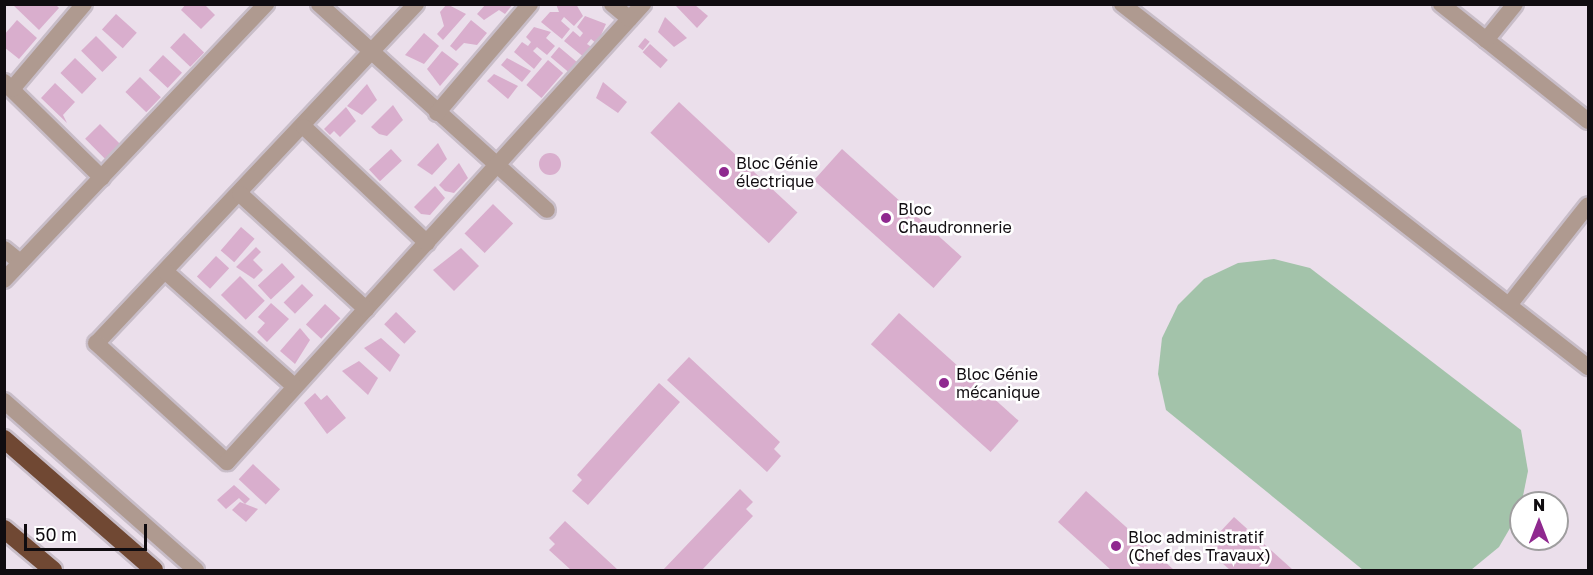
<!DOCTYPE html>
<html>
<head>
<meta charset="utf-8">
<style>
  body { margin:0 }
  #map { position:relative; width:1593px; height:575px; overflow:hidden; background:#ebdfeb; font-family:"Golos Text",sans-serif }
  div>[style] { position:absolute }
  .green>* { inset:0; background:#a3c3aa }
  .building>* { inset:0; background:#d9aecd; transform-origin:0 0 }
  .round { border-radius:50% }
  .roads { filter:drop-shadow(2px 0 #c8bdc8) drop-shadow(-2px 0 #c8bdc8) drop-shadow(0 2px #c8bdc8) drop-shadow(0 -2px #c8bdc8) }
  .minor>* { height:16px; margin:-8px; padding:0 8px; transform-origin:8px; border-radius:8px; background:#af9a90 }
  .highway>* { height:18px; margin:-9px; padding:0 9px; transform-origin:9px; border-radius:9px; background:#704833 }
  .dots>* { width:16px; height:16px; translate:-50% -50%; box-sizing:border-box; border:3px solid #fff; border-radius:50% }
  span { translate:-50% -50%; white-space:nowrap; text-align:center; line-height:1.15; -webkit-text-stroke:5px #fff; paint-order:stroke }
  .poi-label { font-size:16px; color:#100c10 }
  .left { translate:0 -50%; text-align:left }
  .frame { position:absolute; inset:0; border:6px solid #100c10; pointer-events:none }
  .north { position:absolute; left:1509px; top:491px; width:60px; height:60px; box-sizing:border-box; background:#fff; border:2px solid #9f9e9f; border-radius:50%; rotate:0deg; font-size:16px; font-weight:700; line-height:24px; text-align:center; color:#100c10 }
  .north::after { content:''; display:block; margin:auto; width:21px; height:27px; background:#8f298f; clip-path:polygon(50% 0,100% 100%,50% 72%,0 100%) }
  .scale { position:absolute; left:24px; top:524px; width:123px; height:27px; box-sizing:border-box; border:3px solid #100c10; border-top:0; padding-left:8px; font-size:18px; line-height:21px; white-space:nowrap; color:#100c10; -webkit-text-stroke:4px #fff; paint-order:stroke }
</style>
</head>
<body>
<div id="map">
  <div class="green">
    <div style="clip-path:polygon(1274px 259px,1310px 268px,1521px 430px,1528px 471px,1520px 511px,1499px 547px,1471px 570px,1363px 570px,1166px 410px,1158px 374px,1162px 338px,1178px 305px,1204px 279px,1238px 263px)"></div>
  </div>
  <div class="building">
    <div style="clip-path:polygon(12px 4px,55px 4px,59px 8px,39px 30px)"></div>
    <div style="clip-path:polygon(186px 4px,204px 4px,215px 15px,201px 29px,181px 10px)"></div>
    <div style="clip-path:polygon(447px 4px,466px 14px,443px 40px,437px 34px,444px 26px,440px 12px)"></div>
    <div style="clip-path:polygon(486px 4px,513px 4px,505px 14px,499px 10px,484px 20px,477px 14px)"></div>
    <div style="clip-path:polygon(556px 4px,576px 4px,583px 16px,574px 26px,564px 17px,561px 21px,570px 29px,562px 39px,541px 22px,550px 12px,559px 12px)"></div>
    <div style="clip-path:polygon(675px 5px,695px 5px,708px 16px,697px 28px)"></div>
    <div style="left:116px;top:14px;width:28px;height:21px;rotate:42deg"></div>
    <div style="clip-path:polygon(585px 16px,606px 24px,597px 44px,591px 39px,587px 44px,593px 48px,585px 58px,564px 41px,573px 31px,580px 37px,583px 33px,577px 27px)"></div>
    <div style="clip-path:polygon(665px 17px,687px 38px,674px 47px,658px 32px)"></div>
    <div style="clip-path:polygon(17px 20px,37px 38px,19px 59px,4px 47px,4px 35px)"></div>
    <div style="clip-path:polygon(471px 20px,487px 33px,477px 45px,464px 43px,456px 51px,450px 46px)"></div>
    <div style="clip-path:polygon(534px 27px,551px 32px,546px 38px,555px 46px,547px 55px,537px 47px,533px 51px,542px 59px,534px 69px,514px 52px,522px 42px,528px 46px,531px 42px,526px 37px)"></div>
    <div style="left:184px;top:33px;width:28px;height:20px;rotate:44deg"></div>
    <div style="clip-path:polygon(424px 33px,439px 46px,424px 64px,405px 55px)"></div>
    <div style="left:96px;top:36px;width:30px;height:21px;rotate:45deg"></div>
    <div style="left:645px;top:38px;width:6px;height:11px;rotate:39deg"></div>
    <div style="left:650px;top:44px;width:24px;height:11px;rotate:42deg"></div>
    <div style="left:559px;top:47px;width:26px;height:13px;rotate:40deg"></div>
    <div style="clip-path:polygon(442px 51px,459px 64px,440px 86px,427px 69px)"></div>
    <div style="left:163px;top:55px;width:26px;height:21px;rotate:43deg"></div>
    <div style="left:75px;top:58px;width:30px;height:21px;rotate:44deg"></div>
    <div style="clip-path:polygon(507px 58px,531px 71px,522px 82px,501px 65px)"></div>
    <div style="left:548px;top:60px;width:20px;height:33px;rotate:41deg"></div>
    <div style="clip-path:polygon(494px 74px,518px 86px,508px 99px,487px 81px)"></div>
    <div style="left:140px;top:77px;width:29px;height:21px;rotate:44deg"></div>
    <div style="clip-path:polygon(603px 82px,627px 102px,618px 113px,596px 98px)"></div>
    <div style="clip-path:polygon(55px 83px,75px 102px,63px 115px,67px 123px,41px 98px)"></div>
    <div style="clip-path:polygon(367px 84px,377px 100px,362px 115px,347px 106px)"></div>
    <div style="left:679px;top:102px;width:162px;height:42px;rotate:43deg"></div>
    <div style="clip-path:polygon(393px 105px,403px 120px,387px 136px,379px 134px,371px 127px)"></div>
    <div style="clip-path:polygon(346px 107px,356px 121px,340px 137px,334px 131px,330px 135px,324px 129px)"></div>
    <div style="left:100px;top:124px;width:28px;height:21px;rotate:45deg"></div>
    <div style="clip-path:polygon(438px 143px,447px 159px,432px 175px,417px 165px)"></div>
    <div style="left:391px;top:149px;width:16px;height:30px;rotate:47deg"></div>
    <div style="left:842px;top:149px;width:161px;height:42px;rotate:42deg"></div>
    <div class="round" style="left:539px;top:153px;width:22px;height:22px"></div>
    <div style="clip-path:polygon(459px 163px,468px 178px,454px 193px,445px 191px,439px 185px)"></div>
    <div style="clip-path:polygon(435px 186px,445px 198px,430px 215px,421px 214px,414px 207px)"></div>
    <div style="left:493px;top:204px;width:28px;height:41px;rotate:44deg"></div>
    <div style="left:241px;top:227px;width:18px;height:31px;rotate:41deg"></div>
    <div style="clip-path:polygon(256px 247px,261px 252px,253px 260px,263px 270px,254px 279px,236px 267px)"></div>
    <div style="clip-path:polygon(461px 248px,479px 266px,454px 291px,433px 270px)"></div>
    <div style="left:216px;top:256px;width:18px;height:28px;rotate:43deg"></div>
    <div style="left:282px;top:263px;width:19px;height:33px;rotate:47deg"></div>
    <div style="left:240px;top:276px;width:35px;height:27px;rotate:45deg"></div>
    <div style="left:302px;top:284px;width:16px;height:26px;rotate:45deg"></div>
    <div style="clip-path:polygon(271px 303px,289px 319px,267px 342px,257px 332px,265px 323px,258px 317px)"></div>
    <div style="left:325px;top:304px;width:21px;height:28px;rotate:43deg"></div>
    <div style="left:396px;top:312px;width:28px;height:17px;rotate:44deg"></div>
    <div style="left:899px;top:313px;width:161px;height:42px;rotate:42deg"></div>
    <div style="clip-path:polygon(300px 328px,310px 340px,295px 364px,280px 351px)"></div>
    <div style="clip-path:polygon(381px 338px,400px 355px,390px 372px,364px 348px)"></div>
    <div style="clip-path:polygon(689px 357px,780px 442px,774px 449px,781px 456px,767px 472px,667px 380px)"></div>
    <div style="clip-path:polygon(359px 361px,378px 378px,368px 395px,342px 371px)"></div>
    <div style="clip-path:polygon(659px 383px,680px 402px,588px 505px,572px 491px,582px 480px,577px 475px)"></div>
    <div style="clip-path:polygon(315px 393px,321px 400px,327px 395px,346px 418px,327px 434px,304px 403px)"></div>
    <div style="left:253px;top:464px;width:37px;height:21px;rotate:43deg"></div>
    <div style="clip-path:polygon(234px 485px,250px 499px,245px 504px,239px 498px,226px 509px,217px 500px)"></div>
    <div style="clip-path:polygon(740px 489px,753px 502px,746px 509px,753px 516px,702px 570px,663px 570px)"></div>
    <div style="clip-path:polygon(1086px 491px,1174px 570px,1111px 570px,1058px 522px)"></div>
    <div style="clip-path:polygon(240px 502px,258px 509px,246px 522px,232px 510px)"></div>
    <div style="clip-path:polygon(1234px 517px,1293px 570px,1230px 570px,1205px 548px)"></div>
    <div style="clip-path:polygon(565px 521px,618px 570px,571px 570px,549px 550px,555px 544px,549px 538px)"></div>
  </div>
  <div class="roads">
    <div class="minor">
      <div style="left:319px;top:4px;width:307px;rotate:42.1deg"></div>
      <div style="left:416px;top:4px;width:466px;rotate:133.3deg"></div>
      <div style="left:96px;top:343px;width:177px;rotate:42.3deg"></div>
      <div style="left:227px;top:462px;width:619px;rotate:-47.75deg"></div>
      <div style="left:612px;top:4px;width:23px;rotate:40deg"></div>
      <div style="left:1122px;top:4px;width:591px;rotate:37.92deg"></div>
      <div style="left:1441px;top:4px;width:188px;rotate:38.5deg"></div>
      <div style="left:1486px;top:40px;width:46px;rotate:-51.1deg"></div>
      <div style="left:4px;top:82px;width:137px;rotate:44.4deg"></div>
      <div style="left:12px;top:89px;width:111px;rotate:-49.7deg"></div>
      <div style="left:437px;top:113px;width:143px;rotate:-49.5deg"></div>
      <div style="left:304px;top:127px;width:169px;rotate:43.3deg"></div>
      <div style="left:240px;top:194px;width:171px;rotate:42.4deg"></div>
      <div style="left:4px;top:249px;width:21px;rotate:39deg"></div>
      <div style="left:166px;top:272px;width:170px;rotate:41.7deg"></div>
      <div style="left:4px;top:280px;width:381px;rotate:-46.5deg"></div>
      <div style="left:1509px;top:305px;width:127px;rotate:-51.7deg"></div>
      <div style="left:4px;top:401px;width:256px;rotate:41.4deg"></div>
    </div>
    <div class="highway">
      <div style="left:4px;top:439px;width:199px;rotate:41.1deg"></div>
      <div style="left:4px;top:529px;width:64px;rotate:39.9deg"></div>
    </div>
  </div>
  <div class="dots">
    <div style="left:724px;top:172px;background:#8f298f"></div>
    <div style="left:886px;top:218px;background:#8f298f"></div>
    <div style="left:944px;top:383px;background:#8f298f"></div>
    <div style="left:1116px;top:546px;background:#8f298f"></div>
  </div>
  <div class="poi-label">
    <span class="left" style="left:736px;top:172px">Bloc Génie<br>électrique</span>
    <span class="left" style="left:898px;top:218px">Bloc<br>Chaudronnerie</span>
    <span class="left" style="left:956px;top:383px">Bloc Génie<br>mécanique</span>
    <span class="left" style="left:1128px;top:546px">Bloc administratif<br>(Chef des Travaux)</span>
  </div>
  <div class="frame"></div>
  <div class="north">N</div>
  <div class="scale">50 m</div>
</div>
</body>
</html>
